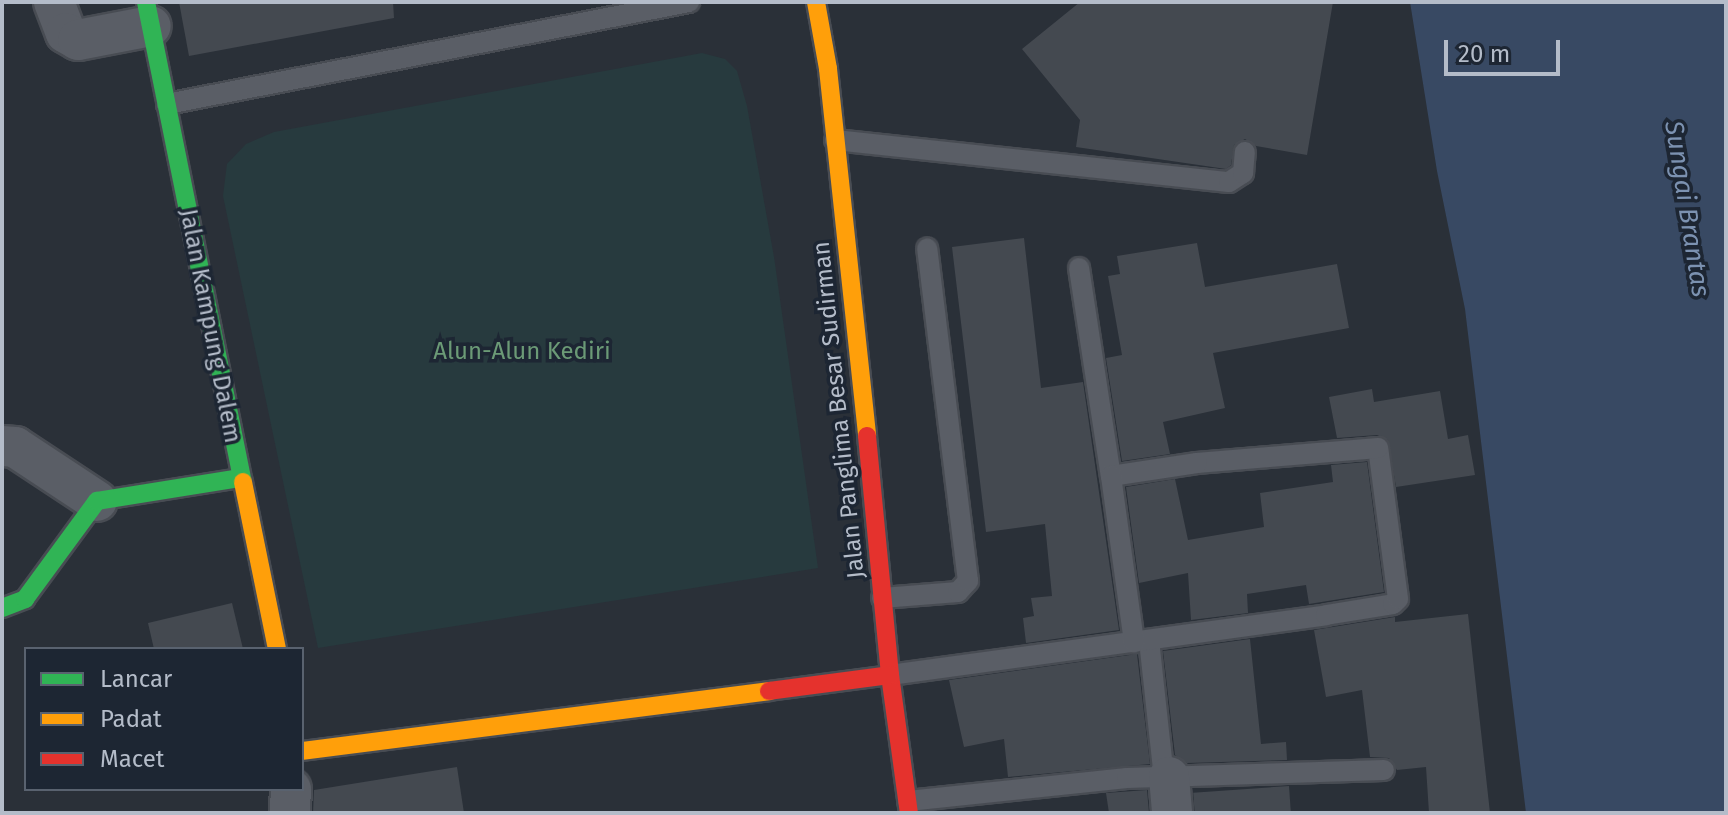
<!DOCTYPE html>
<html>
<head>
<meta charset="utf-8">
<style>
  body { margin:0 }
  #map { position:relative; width:1728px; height:815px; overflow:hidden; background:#2a3038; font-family:"Fira Sans",sans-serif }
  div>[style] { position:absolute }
  .green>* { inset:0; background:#273a3e }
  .water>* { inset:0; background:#384963 }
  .building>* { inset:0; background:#444950; transform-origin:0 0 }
  .roads { filter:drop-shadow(2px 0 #484c53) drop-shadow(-2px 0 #484c53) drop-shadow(0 2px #484c53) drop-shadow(0 -2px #484c53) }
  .lane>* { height:20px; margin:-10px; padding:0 10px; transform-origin:10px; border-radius:10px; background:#5a5e66 }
  .street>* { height:40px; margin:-20px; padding:0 20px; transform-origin:20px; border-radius:20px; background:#5a5e66 }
  .fast>* { height:18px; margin:-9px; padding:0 9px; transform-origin:9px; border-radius:9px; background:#30b455 }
  .slow>* { height:18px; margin:-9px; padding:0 9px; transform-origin:9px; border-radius:9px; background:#ff9f0a }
  .jam>* { height:18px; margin:-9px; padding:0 9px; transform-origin:9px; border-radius:9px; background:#e5322d }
  span { translate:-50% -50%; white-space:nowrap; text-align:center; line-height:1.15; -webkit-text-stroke:7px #1d2633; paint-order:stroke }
  .street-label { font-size:24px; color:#b4bcc9 }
  .park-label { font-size:24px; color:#6b9a76 }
  .water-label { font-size:26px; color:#7c92b1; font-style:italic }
  .frame { position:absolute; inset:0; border:4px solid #b4bcc9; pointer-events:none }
  .legend { position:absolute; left:24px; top:647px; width:280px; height:144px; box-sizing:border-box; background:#1d2633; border:2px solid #59626f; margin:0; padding:10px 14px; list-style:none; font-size:24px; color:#b4bcc9 }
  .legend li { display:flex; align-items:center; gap:16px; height:40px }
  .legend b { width:40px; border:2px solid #59626f }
  .scale { position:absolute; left:1444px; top:40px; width:116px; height:36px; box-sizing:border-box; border:4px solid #b4bcc9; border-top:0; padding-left:10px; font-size:24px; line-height:28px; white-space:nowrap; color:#b4bcc9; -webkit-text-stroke:6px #1d2633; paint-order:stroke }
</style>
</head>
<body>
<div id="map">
  <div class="green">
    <div style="clip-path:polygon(702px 53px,725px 59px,737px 71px,747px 106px,774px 257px,818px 568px,318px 648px,223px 196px,227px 164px,246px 144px,274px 132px)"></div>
  </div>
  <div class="water">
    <div style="clip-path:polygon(1410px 2px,1726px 2px,1726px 813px,1526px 813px,1465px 309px,1437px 171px)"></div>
  </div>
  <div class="building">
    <div style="clip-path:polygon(179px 2px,393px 2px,394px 18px,189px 56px)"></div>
    <div style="clip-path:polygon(1080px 2px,1333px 2px,1307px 155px,1256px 146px,1245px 139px,1234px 145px,1231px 165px,1226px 169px,1076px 147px,1080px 120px,1022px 49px)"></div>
    <div style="clip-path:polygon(1024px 238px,1041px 388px,1083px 382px,1119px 630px,1026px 643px,1023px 618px,1034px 616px,1031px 598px,1052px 596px,1045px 524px,986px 532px,952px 247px)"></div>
    <div style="clip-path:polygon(1197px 243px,1205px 287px,1337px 264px,1349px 328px,1213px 353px,1225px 408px,1163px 422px,1170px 454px,1122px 461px,1106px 358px,1122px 355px,1108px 276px,1120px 274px,1117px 256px)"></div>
    <div style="clip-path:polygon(1372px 389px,1374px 402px,1440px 391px,1448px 439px,1468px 435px,1475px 475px,1396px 487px,1388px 440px,1377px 435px,1337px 438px,1329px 397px)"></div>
    <div style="clip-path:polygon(1367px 462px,1384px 592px,1309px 604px,1306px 585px,1247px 594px,1248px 613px,1191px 620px,1188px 573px,1139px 583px,1126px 487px,1175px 479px,1188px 540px,1264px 527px,1260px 493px,1333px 482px,1331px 465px)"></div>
    <div style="clip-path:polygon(232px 603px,243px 649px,154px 649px,148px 623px)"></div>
    <div style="clip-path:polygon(1468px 614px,1490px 813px,1429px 813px,1426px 767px,1397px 770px,1389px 758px,1370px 757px,1362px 690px,1326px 697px,1314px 630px,1395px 617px,1395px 622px)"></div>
    <div style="clip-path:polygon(1250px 639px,1261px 744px,1286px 742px,1287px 760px,1187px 763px,1175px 755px,1163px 651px)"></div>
    <div style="clip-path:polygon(1137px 654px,1150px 764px,1008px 777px,1004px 739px,964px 747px,949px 680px)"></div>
    <div style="clip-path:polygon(457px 767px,464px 813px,313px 813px,314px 790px)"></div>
    <div style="left:1289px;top:786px;width:27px;height:96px;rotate:86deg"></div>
    <div style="clip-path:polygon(1147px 790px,1149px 813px,1109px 813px,1106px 793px)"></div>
  </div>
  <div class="roads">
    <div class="lane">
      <div style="left:167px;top:104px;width:532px;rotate:-11.06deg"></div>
      <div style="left:835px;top:140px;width:396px;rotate:6.1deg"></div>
      <div style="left:1229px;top:182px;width:17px;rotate:-33deg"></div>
      <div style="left:1243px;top:173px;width:21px;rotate:-85deg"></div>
      <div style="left:1079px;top:268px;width:210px;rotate:81.3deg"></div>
      <div style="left:882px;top:598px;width:76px;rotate:-4.5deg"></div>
      <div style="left:958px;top:592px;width:15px;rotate:-48deg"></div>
      <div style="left:968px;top:581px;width:335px;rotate:-97deg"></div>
      <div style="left:1149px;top:640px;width:138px;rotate:83.8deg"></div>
      <div style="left:890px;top:675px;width:440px;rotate:-7.8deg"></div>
      <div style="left:1326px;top:615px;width:68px;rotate:-9.3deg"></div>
      <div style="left:1393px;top:604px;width:7px;rotate:-45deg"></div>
      <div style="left:1398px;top:599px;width:152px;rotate:-97.5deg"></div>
      <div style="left:1378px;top:448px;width:182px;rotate:175.3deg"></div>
      <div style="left:1197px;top:463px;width:87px;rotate:171.4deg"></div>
      <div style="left:1111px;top:476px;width:168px;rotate:82.1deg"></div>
      <div style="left:908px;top:801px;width:220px;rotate:-6deg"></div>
      <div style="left:1127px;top:778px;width:257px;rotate:-1.8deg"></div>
    </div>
    <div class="street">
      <div style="left:54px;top:2px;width:33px;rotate:69deg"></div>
      <div style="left:66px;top:33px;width:14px;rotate:30deg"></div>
      <div style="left:78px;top:40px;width:74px;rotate:-10.9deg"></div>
      <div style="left:2px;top:446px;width:13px;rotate:4deg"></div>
      <div style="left:15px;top:447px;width:98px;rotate:33.4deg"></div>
      <div style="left:1169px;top:777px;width:36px;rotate:85deg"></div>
      <div style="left:290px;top:813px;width:24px;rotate:-88deg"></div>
    </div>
    <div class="fast">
      <div style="left:146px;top:2px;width:490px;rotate:78.6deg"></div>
      <div style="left:2px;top:608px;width:25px;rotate:-21deg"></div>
      <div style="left:25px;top:599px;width:122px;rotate:-53.7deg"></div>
      <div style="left:97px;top:501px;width:146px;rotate:-9.1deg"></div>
    </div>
    <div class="slow">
      <div style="left:816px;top:2px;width:68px;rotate:79.8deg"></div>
      <div style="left:828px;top:69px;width:369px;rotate:83.9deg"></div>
      <div style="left:243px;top:482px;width:170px;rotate:78.5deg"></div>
      <div style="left:302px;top:751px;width:471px;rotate:-7.3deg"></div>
    </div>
    <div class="jam">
      <div style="left:867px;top:436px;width:240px;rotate:84.5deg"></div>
      <div style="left:890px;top:675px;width:139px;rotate:82.2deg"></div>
      <div style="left:769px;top:691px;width:122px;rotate:-7.5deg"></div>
    </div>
  </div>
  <div class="street-label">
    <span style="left:210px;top:326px;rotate:79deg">Jalan Kampung Dalem</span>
    <span style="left:839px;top:410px;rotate:-96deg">Jalan Panglima Besar Sudirman</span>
  </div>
  <div class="park-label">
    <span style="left:522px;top:352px">Alun-Alun Kediri</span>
  </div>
  <div class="water-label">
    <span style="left:1687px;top:209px;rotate:81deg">Sungai Brantas</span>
  </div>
  <div class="frame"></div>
  <ul class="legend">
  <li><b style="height:10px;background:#30b455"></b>Lancar</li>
  <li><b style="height:10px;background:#ff9f0a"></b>Padat</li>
  <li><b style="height:10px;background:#e5322d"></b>Macet</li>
  </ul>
  <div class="scale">20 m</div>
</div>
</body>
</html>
